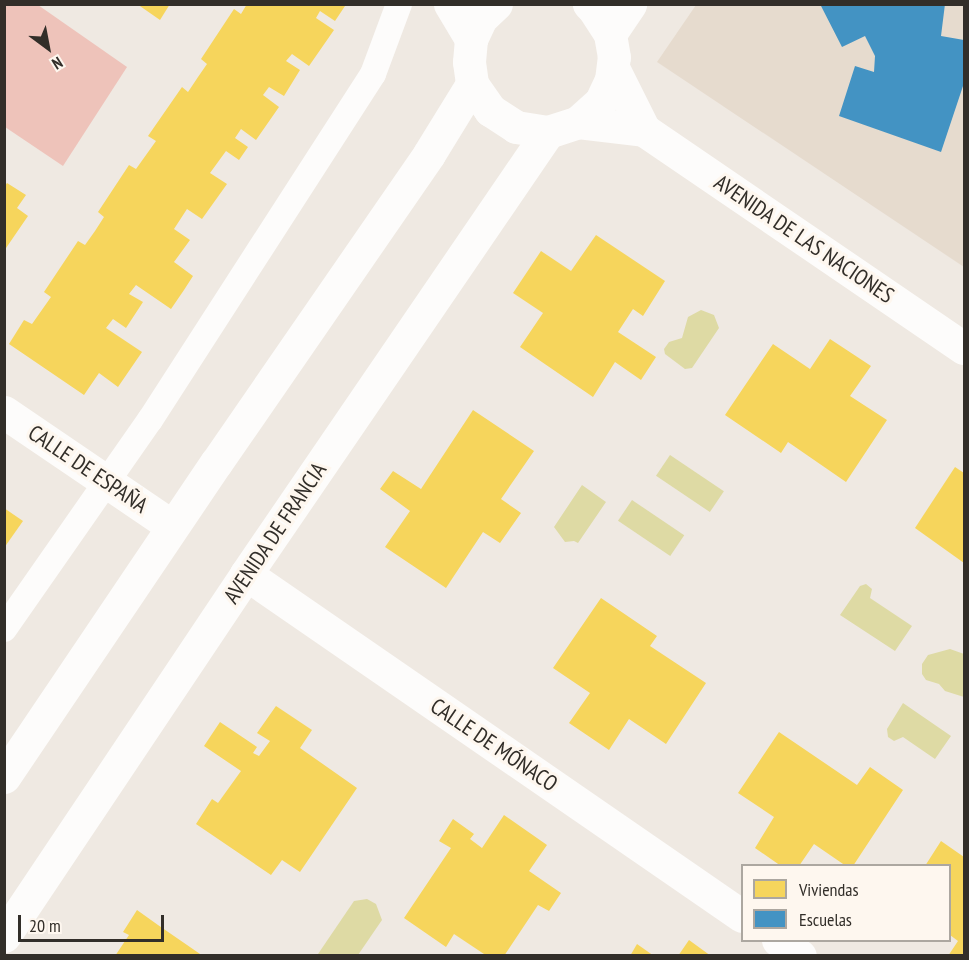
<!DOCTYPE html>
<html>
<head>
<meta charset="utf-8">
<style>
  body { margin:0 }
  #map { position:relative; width:969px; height:960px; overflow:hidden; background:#efe9e2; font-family:"PT Sans Narrow",sans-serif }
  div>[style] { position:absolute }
  .built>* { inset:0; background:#e6dbce }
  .green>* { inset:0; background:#eec3ba }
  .water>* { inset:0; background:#dedaa4; transform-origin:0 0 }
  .homes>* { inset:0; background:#f6d55c }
  .schools>* { inset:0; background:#4393c3 }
  .lane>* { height:26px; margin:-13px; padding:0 13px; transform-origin:13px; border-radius:13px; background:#fdfcfb }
  .street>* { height:33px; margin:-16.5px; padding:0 16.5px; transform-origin:16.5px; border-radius:16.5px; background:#fdfcfb }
  .secondary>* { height:33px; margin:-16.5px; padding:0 16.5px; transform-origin:16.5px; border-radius:16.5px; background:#fdfcfb }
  span { translate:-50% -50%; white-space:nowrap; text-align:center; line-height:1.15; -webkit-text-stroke:6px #fef7ef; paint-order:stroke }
  .street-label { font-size:22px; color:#322e29 }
  .frame { position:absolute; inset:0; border:6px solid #322e29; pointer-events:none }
  .legend { position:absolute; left:741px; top:864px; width:210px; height:78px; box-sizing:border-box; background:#fef7ef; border:2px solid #aca7a0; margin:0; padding:8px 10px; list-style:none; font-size:18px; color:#322e29 }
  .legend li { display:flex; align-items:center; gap:12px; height:30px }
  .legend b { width:30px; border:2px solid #aca7a0 }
  .north { position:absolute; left:18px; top:18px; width:60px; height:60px; -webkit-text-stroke:4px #fef7ef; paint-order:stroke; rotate:148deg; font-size:16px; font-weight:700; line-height:24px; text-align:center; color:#322e29 }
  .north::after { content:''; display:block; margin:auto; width:21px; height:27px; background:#322e29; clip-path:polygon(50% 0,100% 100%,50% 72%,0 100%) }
  .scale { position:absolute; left:18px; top:915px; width:146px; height:27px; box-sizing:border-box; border:3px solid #322e29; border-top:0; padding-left:8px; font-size:18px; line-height:21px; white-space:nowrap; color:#322e29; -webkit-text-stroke:4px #fef7ef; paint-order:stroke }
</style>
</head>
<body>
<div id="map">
  <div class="built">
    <div style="clip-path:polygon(696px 5px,964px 5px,964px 267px,657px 62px)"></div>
  </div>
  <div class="green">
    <div style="clip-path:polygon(4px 5px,38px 5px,127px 67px,63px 166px,5px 127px)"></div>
  </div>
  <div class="water">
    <div style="clip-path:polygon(701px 310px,714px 315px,719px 328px,692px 368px,685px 369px,665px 354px,664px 349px,669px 342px,682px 338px,688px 317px)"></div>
    <div style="left:670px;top:455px;width:65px;height:25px;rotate:34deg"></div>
    <div style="clip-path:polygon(582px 485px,606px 502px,578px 543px,574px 541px,565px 542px,554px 527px)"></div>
    <div style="left:632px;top:500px;width:63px;height:25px;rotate:34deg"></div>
    <div style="clip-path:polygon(866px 584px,872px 589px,870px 598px,912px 626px,895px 651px,840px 615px,860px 586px)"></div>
    <div style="clip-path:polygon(950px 649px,964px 654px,964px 697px,945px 691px,939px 684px,926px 680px,922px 674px,922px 664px,928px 655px)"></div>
    <div style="clip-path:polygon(903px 703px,951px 736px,935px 759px,903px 737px,894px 741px,888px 737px,887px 729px)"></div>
    <div style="clip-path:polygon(367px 899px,376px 904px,382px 920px,358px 955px,318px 954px,354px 901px)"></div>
  </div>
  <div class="homes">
    <div style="clip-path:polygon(137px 4px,170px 4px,160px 20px)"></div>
    <div style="clip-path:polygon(247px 4px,345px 6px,335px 21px,320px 11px,316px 18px,334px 30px,309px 66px,292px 54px,286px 61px,300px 70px,284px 96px,269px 87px,263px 95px,279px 107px,256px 140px,241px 129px,235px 138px,248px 147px,239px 160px,226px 151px,210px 173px,227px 184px,202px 219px,187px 209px,174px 229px,190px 240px,174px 262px,193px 276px,184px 290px,171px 309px,136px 285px,129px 294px,143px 302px,126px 328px,113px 319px,106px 328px,142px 352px,118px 387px,99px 373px,84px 395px,9px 344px,24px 320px,32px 324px,51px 297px,44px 292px,78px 241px,85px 245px,95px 231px,104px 217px,98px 212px,129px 165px,136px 169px,156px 141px,148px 136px,182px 87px,188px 92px,198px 77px,207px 64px,201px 59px,234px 9px,241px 14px)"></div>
    <div style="clip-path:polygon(7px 183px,26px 195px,17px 208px,28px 216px,4px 251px,4px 187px)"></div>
    <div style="clip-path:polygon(596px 235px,665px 281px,643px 316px,633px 309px,618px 332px,656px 357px,641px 380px,615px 362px,593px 397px,520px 347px,543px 313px,513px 293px,541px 251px,571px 271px)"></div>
    <div style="clip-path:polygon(830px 339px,871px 366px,850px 396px,887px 420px,846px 482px,788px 442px,781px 453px,725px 415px,773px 344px,810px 369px)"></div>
    <div style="clip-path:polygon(473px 410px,534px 451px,501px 499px,521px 513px,500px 543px,483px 532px,446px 588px,385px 547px,410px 511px,380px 489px,393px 471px,421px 489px)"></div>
    <div style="clip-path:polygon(955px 467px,964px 473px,964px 563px,915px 528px)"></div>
    <div style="clip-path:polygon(4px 508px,23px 521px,4px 548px)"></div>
    <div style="clip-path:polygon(601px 598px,657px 636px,650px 646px,706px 683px,666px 744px,629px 719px,609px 750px,569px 723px,590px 693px,553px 668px)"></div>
    <div style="clip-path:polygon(276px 706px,312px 730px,300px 748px,357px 788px,300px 872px,282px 860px,271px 875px,196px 824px,212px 799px,218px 803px,241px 771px,204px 746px,220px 722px,257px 747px,253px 753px,259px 756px,270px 741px,257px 733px)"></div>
    <div style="clip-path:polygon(779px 732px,857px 785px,870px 767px,903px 790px,853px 866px,846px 866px,814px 844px,799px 866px,781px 866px,755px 848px,774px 817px,738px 793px)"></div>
    <div style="clip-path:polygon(504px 815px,547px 845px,529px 871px,561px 893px,549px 911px,538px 905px,504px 956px,487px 956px,454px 934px,446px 947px,404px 918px,451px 848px,439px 841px,453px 819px,474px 834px,470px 839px,482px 848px)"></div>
    <div style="clip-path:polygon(941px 841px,964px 857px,964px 956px,948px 956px,958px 941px,950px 935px,950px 866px,925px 866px)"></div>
    <div style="clip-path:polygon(137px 910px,158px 925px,203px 956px,115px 956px,129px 935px,123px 932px)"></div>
    <div style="clip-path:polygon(689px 940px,711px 956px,678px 956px)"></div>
    <div style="clip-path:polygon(637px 944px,654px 956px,630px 956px)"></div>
  </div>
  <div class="schools">
    <div style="clip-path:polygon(820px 4px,945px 4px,941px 36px,964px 40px,964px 83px,941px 152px,839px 116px,855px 66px,874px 72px,875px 56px,865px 36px,842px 47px)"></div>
  </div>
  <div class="lane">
    <div style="left:4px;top:629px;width:255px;rotate:-55.1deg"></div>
    <div style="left:150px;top:420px;width:412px;rotate:-57.2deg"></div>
    <div style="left:373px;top:74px;width:75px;rotate:-69.6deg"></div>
  </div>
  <div class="street">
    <div style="left:450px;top:4px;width:41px;rotate:59deg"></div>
    <div style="left:613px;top:68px;width:69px;rotate:63.4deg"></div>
    <div style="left:644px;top:130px;width:387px;rotate:34.3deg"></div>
    <div style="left:578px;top:122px;width:66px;rotate:6.9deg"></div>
    <div style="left:4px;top:412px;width:203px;rotate:34.2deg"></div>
    <div style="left:246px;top:574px;width:602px;rotate:34.59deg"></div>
    <div style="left:778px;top:940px;width:27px;rotate:36deg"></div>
  </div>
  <div class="secondary">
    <div style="left:496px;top:4px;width:21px;rotate:137deg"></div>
    <div style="left:481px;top:18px;width:23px;rotate:115deg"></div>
    <div style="left:471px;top:39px;width:23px;rotate:95deg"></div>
    <div style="left:469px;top:62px;width:22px;rotate:82deg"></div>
    <div style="left:472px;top:84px;width:32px;rotate:55deg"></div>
    <div style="left:490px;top:110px;width:31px;rotate:33deg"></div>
    <div style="left:516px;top:127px;width:32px;rotate:9deg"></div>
    <div style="left:548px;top:132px;width:32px;rotate:-18deg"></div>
    <div style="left:578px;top:122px;width:31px;rotate:-42deg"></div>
    <div style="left:601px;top:101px;width:23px;rotate:-65deg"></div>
    <div style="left:611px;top:80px;width:23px;rotate:-83deg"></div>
    <div style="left:614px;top:57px;width:23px;rotate:-100deg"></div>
    <div style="left:610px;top:34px;width:31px;rotate:-123deg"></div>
    <div style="left:593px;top:8px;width:6px;rotate:-135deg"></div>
    <div style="left:610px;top:34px;width:36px;rotate:-56deg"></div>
    <div style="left:4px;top:777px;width:379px;rotate:-56deg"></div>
    <div style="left:216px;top:463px;width:375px;rotate:-55.4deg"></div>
    <div style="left:429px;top:154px;width:82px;rotate:-58.4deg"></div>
    <div style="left:4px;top:936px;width:435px;rotate:-56.2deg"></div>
    <div style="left:246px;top:574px;width:535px;rotate:-55.66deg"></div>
  </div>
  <div class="street-label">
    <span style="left:804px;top:239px;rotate:34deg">AVENIDA DE LAS NACIONES</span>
    <span style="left:88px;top:469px;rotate:34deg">CALLE DE ESPAÑA</span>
    <span style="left:275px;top:533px;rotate:-56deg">AVENIDA DE FRANCIA</span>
    <span style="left:494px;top:745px;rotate:34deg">CALLE DE MÓNACO</span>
  </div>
  <div class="frame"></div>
  <ul class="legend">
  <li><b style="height:16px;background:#f6d55c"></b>Viviendas</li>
  <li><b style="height:16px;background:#4393c3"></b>Escuelas</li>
  </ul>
  <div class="north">N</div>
  <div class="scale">20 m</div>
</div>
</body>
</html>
